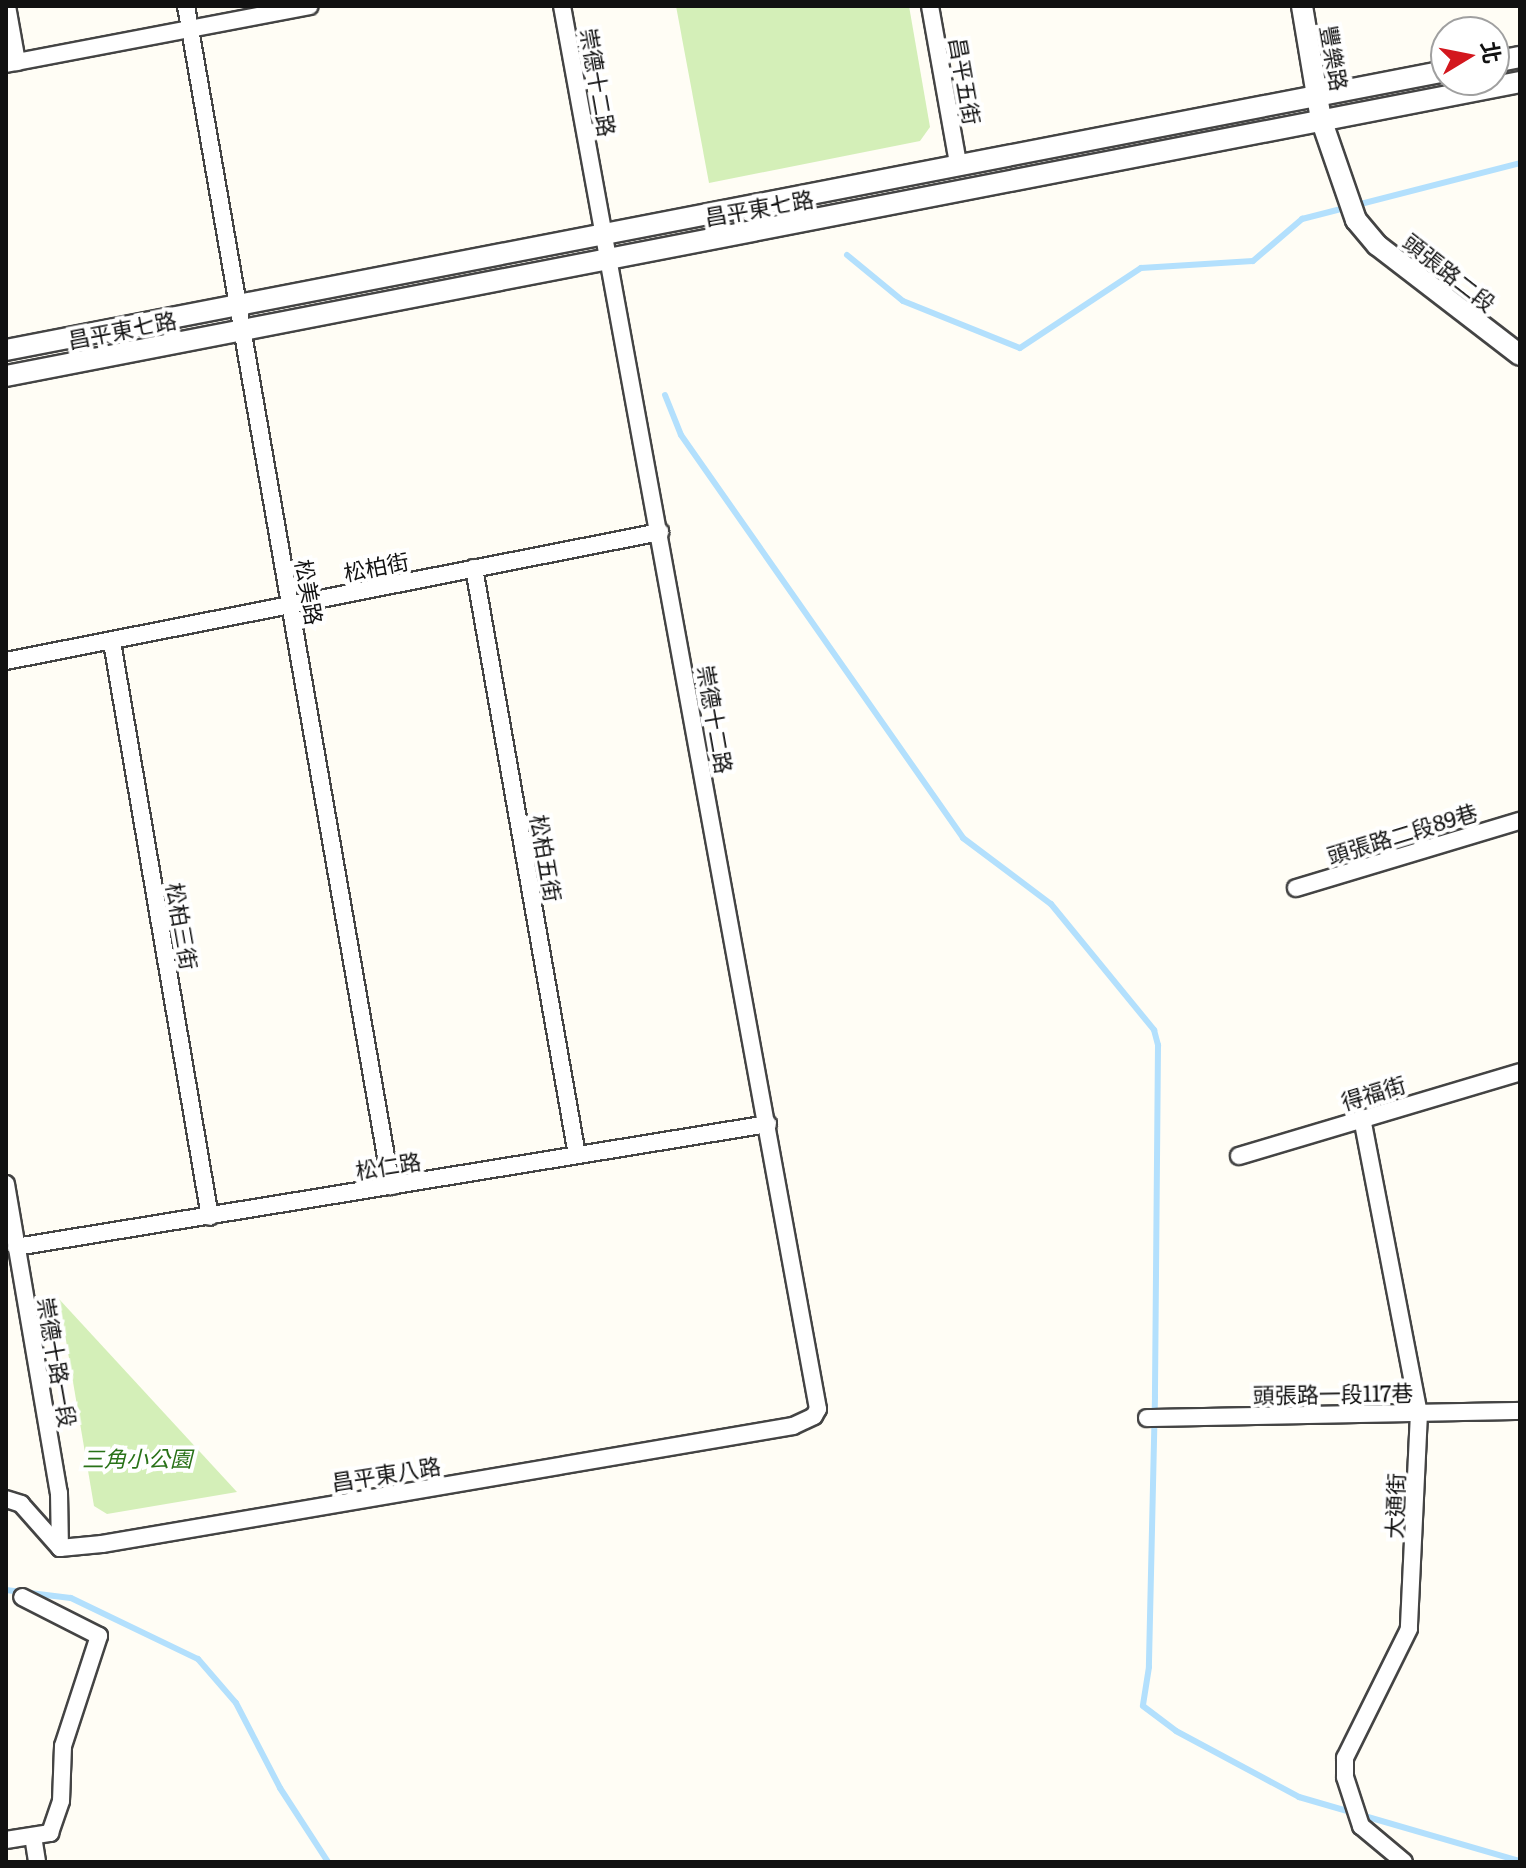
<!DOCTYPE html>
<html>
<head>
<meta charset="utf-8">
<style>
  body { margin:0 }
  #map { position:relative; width:1526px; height:1868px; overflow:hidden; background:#fffdf5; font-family:Literata,"Noto Sans TC",serif }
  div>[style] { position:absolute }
  .green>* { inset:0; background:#d4efb8 }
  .stream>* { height:6px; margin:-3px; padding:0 3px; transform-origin:3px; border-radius:3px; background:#b3e0fd }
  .roads { filter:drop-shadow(2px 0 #444) drop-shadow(-2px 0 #444) drop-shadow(0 2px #444) drop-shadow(0 -2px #444) }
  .minor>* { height:16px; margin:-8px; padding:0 8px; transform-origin:8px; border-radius:8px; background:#fff }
  .tertiary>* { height:20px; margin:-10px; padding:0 10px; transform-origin:10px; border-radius:10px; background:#fff }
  span { translate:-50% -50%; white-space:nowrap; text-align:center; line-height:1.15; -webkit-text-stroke:8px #fff; paint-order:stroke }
  .street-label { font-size:22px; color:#111 }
  .park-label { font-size:22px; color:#297218; font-style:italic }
  .frame { position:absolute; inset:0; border:8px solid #111; pointer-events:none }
  .north { position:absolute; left:1430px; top:16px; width:80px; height:80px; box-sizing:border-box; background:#fff; border:2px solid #a0a0a0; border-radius:50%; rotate:80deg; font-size:22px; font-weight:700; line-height:32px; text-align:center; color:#111 }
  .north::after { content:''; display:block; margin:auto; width:28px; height:36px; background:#d3171e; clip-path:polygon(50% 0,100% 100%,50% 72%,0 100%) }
</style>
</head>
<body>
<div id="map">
  <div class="green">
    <div style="clip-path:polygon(676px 6px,909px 6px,930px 127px,920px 141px,709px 183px)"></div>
    <div style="clip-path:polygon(59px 1299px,237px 1492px,107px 1514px,94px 1506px)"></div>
  </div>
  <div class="stream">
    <div style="left:847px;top:255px;width:72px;rotate:39.4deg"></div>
    <div style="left:903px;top:301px;width:126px;rotate:21.9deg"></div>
    <div style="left:1020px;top:348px;width:145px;rotate:-33.5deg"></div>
    <div style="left:1141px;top:268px;width:112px;rotate:-3.6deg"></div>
    <div style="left:1253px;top:261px;width:65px;rotate:-40.6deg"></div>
    <div style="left:1302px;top:219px;width:225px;rotate:-14.4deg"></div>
    <div style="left:665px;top:395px;width:43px;rotate:68.2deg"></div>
    <div style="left:681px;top:435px;width:492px;rotate:55deg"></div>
    <div style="left:963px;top:838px;width:110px;rotate:36.9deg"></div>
    <div style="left:1051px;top:904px;width:163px;rotate:50.7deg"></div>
    <div style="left:1154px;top:1030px;width:16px;rotate:75deg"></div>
    <div style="left:1158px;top:1045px;width:352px;rotate:90.5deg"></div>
    <div style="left:1155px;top:1397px;width:270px;rotate:91.3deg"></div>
    <div style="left:1149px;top:1667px;width:39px;rotate:99deg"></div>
    <div style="left:1143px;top:1706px;width:41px;rotate:37.1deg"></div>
    <div style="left:1176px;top:1731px;width:140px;rotate:28.2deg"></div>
    <div style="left:1299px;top:1797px;width:230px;rotate:16.2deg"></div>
    <div style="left:6px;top:1590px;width:65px;rotate:7deg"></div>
    <div style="left:71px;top:1598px;width:141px;rotate:25.7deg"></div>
    <div style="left:198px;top:1659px;width:58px;rotate:49.2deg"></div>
    <div style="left:236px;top:1703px;width:96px;rotate:62.6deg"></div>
    <div style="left:280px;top:1788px;width:88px;rotate:57deg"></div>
  </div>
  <div class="roads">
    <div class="minor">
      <div style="left:7px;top:6px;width:57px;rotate:79.9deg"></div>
      <div style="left:186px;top:6px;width:1198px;rotate:80.14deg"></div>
      <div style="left:930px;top:6px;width:159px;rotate:79.9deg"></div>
      <div style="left:6px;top:64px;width:309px;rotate:-10.8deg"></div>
      <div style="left:474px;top:568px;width:596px;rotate:80.05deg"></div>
      <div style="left:112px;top:642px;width:583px;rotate:80.33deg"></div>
      <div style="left:6px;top:661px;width:667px;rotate:-11.16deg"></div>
      <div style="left:1296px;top:888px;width:234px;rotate:-16.7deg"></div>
      <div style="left:1362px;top:1118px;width:300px;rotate:79.1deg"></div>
      <div style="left:1419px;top:1413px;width:216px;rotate:92.7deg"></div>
      <div style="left:1409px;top:1629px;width:144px;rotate:116.4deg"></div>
      <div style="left:1345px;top:1758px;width:19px;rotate:90deg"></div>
      <div style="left:1345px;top:1777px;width:52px;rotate:71.9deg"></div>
      <div style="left:1361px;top:1826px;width:56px;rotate:39.9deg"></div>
      <div style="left:1239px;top:1156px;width:293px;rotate:-16.6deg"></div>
      <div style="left:6px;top:1184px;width:314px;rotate:80.3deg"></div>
      <div style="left:59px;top:1493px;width:55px;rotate:89deg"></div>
      <div style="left:16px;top:1247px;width:762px;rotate:-9.29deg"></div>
      <div style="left:1147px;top:1418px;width:373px;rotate:-1.1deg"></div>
      <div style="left:6px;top:1499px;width:16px;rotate:18deg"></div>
      <div style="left:21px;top:1504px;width:59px;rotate:48.4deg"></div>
      <div style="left:60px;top:1548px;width:42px;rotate:-5.4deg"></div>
      <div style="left:102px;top:1544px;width:701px;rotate:-9.69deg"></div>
      <div style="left:793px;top:1426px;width:23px;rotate:-25deg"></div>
      <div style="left:814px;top:1416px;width:8px;rotate:-60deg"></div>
      <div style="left:818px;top:1409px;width:1426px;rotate:-100.34deg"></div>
      <div style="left:33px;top:1836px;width:26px;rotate:81deg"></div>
      <div style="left:6px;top:1840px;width:45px;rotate:-9deg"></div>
      <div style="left:50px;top:1833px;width:34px;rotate:-71deg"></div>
      <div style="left:61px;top:1801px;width:55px;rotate:-87.9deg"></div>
      <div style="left:63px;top:1746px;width:116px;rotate:-71.9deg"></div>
      <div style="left:99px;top:1636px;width:86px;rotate:-153.1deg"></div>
    </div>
    <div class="tertiary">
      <div style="left:1302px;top:6px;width:115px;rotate:80.5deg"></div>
      <div style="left:1321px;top:119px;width:107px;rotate:70.9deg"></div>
      <div style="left:1356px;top:220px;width:33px;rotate:50deg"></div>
      <div style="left:1377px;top:245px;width:180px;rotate:37.6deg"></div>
      <div style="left:1494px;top:62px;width:26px;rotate:-11deg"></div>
      <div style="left:6px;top:350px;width:1467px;rotate:-10.97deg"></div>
      <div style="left:6px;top:376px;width:1542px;rotate:-10.99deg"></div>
    </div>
  </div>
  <div class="street-label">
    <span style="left:1335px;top:58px;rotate:80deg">豐樂路</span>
    <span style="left:966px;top:81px;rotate:80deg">昌平五街</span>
    <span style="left:599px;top:82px;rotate:80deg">崇德十二路</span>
    <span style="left:759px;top:207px;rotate:-10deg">昌平東七路</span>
    <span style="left:1450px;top:272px;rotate:38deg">頭張路二段</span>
    <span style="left:122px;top:329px;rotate:-11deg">昌平東七路</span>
    <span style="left:376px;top:566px;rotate:-11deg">松柏街</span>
    <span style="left:310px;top:592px;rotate:80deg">松美路</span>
    <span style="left:716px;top:719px;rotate:80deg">崇德十二路</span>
    <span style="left:1402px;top:833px;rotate:-17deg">頭張路二段89巷</span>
    <span style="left:547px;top:858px;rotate:80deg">松柏五街</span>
    <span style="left:183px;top:926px;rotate:80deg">松柏三街</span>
    <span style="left:1373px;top:1092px;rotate:-17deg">得福街</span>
    <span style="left:388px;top:1165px;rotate:-9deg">松仁路</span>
    <span style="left:58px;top:1362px;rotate:80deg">崇德十路一段</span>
    <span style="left:1333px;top:1393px;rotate:-1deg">頭張路一段117巷</span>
    <span style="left:386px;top:1473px;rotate:-9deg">昌平東八路</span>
    <span style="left:1394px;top:1506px;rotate:-88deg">大通街</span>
  </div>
  <div class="park-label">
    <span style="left:137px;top:1458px">三角小公園</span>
  </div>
  <div class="frame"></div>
  <div class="north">北</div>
</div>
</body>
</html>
